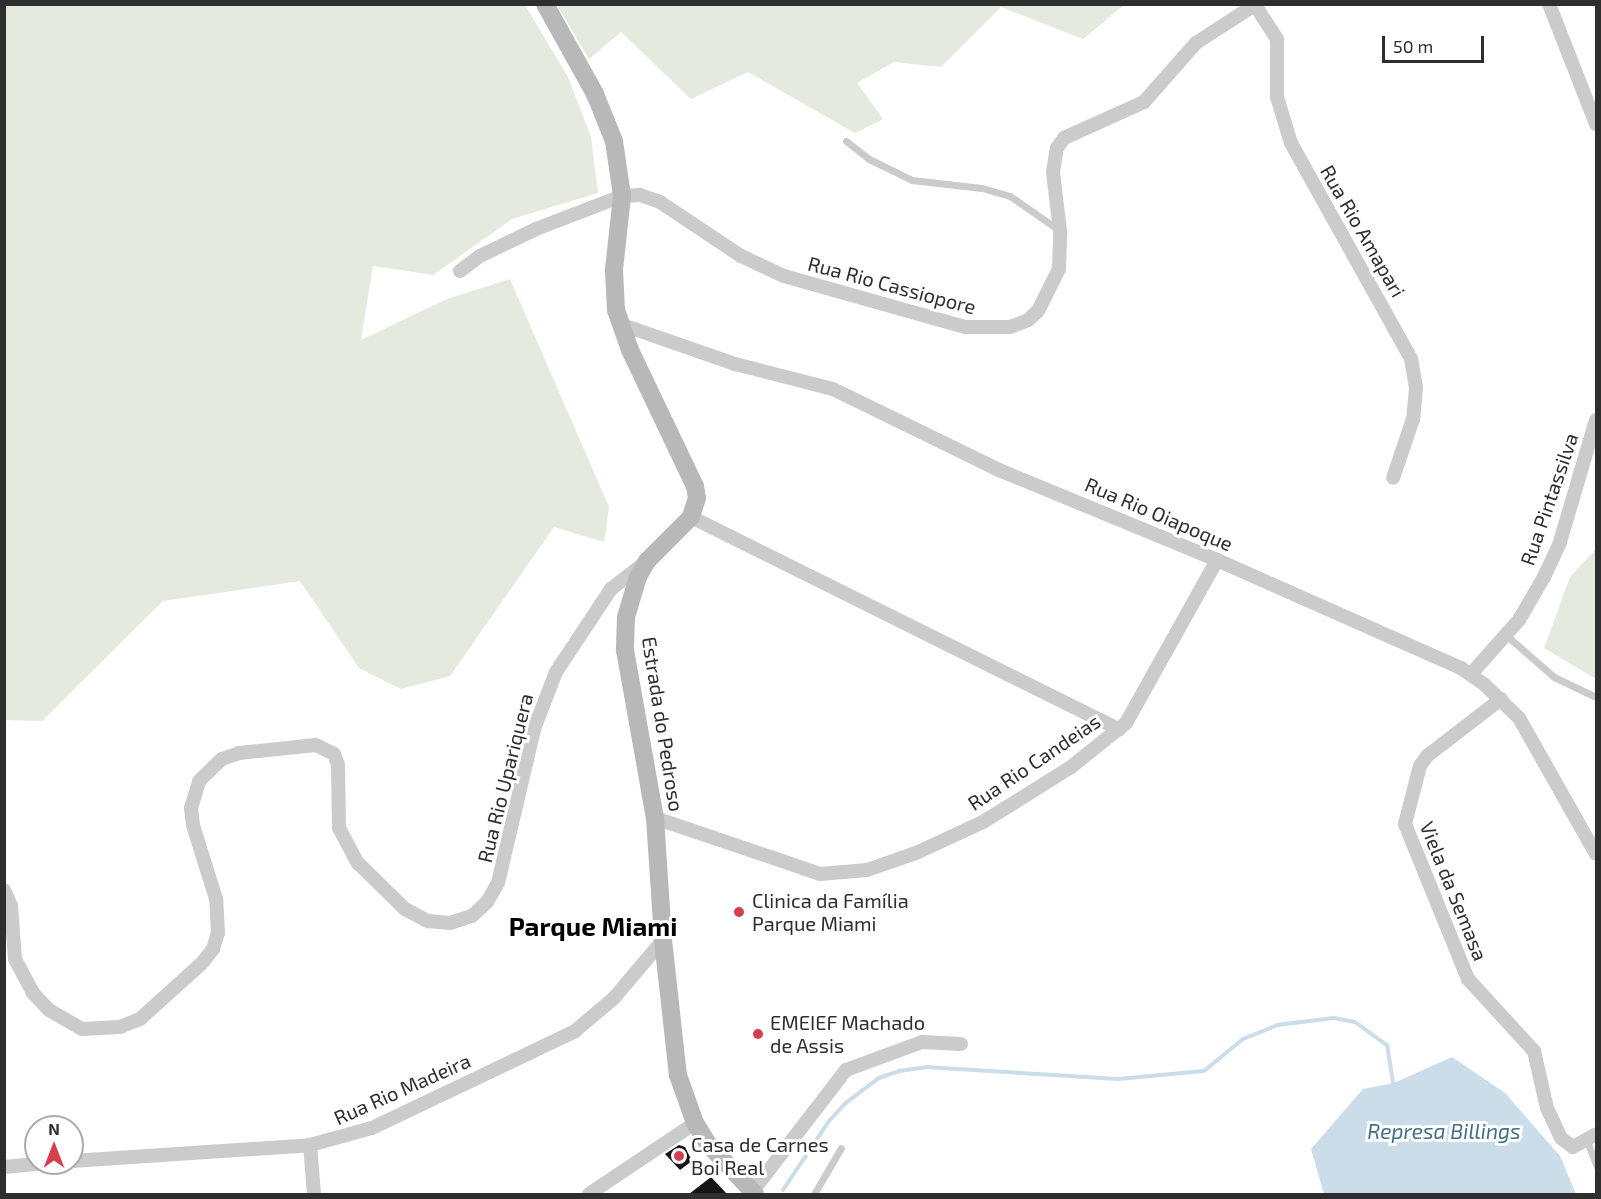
<!DOCTYPE html>
<html>
<head>
<meta charset="utf-8">
<style>
  body { margin:0 }
  #map { position:relative; width:1601px; height:1199px; overflow:hidden; background:#fff; font-family:"Exo 2",sans-serif }
  div>[style] { position:absolute }
  .green>* { inset:0; background:#e4eadd }
  .water>* { inset:0; background:#cadde8 }
  .stream>* { height:4px; margin:-2px; padding:0 2px; transform-origin:2px; border-radius:2px; background:#cadde8 }
  .building>* { inset:0; background:#151515 }
  .lane>* { height:7px; margin:-3.5px; padding:0 3.5px; transform-origin:3.5px; border-radius:3.5px; background:#cbcbcb }
  .street>* { height:14px; margin:-7px; padding:0 7px; transform-origin:7px; border-radius:7px; background:#cbcbcb }
  .secondary>* { height:18px; margin:-9px; padding:0 9px; transform-origin:9px; border-radius:9px; background:#b8b8b8 }
  .dots>* { width:16px; height:16px; translate:-50% -50%; box-sizing:border-box; border:3px solid #fff; border-radius:50% }
  span { translate:-50% -50%; white-space:nowrap; text-align:center; line-height:1.15; -webkit-text-stroke:6px #fff; paint-order:stroke }
  .street-label { font-size:20px; color:#2e2e2e }
  .poi-label { font-size:20px; color:#2e2e2e }
  .left { translate:0 -50%; text-align:left }
  .water-label { font-size:21px; color:#436f88; font-style:italic }
  .district-label { font-size:26px; color:#000; font-weight:700 }
  .frame { position:absolute; inset:0; border:6px solid #2e2e2e; pointer-events:none }
  .north { position:absolute; left:24px; top:1115px; width:60px; height:60px; box-sizing:border-box; background:#fff; border:2px solid #ababab; border-radius:50%; rotate:0deg; font-size:16px; font-weight:700; line-height:24px; text-align:center; color:#2e2e2e }
  .north::after { content:''; display:block; margin:auto; width:21px; height:27px; background:#d53f4d; clip-path:polygon(50% 0,100% 100%,50% 72%,0 100%) }
  .scale { position:absolute; left:1382px; top:36px; width:102px; height:27px; box-sizing:border-box; border:3px solid #2e2e2e; border-top:0; padding-left:8px; font-size:18px; line-height:21px; white-space:nowrap; color:#2e2e2e; -webkit-text-stroke:4px #fff; paint-order:stroke }
</style>
</head>
<body>
<div id="map">
  <div class="green">
    <div style="clip-path:polygon(5px 4px,525px 5px,568px 77px,591px 137px,598px 193px,512px 219px,433px 275px,373px 266px,361px 340px,447px 299px,510px 279px,609px 507px,604px 542px,554px 527px,450px 676px,401px 689px,359px 668px,300px 581px,163px 601px,42px 721px,5px 720px)"></div>
    <div style="clip-path:polygon(557px 5px,1124px 5px,1083px 39px,1001px 7px,941px 67px,894px 62px,857px 83px,883px 119px,855px 133px,748px 72px,691px 99px,621px 32px,589px 59px)"></div>
    <div style="clip-path:polygon(1596px 549px,1596px 679px,1544px 648px,1570px 577px)"></div>
  </div>
  <div class="water">
    <div style="clip-path:polygon(1452px 1057px,1505px 1093px,1560px 1156px,1576px 1194px,1324px 1194px,1311px 1149px,1363px 1089px,1394px 1083px)"></div>
  </div>
  <div class="stream">
    <div style="left:783px;top:1190px;width:83px;rotate:-56.3deg"></div>
    <div style="left:829px;top:1121px;width:26px;rotate:-47deg"></div>
    <div style="left:847px;top:1102px;width:40px;rotate:-37deg"></div>
    <div style="left:879px;top:1078px;width:21px;rotate:-19deg"></div>
    <div style="left:899px;top:1071px;width:27px;rotate:-8deg"></div>
    <div style="left:926px;top:1067px;width:192px;rotate:3.6deg"></div>
    <div style="left:1118px;top:1079px;width:86px;rotate:-5.3deg"></div>
    <div style="left:1204px;top:1071px;width:50px;rotate:-39.4deg"></div>
    <div style="left:1243px;top:1039px;width:37px;rotate:-22deg"></div>
    <div style="left:1277px;top:1025px;width:57px;rotate:-7deg"></div>
    <div style="left:1334px;top:1018px;width:21px;rotate:11deg"></div>
    <div style="left:1355px;top:1022px;width:39px;rotate:36deg"></div>
    <div style="left:1387px;top:1045px;width:44px;rotate:80.8deg"></div>
  </div>
  <div class="building">
    <div style="clip-path:polygon(679px 1145px,685px 1147px,692px 1161px,680px 1170px,665px 1154px)"></div>
    <div style="clip-path:polygon(711px 1177px,727px 1194px,689px 1194px)"></div>
  </div>
  <div class="lane">
    <div style="left:846px;top:141px;width:29px;rotate:38deg"></div>
    <div style="left:869px;top:159px;width:48px;rotate:26deg"></div>
    <div style="left:912px;top:180px;width:70px;rotate:6.5deg"></div>
    <div style="left:982px;top:188px;width:29px;rotate:16deg"></div>
    <div style="left:1010px;top:196px;width:61px;rotate:35deg"></div>
    <div style="left:1506px;top:635px;width:64px;rotate:41.2deg"></div>
    <div style="left:1554px;top:677px;width:47px;rotate:25.5deg"></div>
    <div style="left:1587px;top:1141px;width:26px;rotate:69deg"></div>
    <div style="left:814px;top:1194px;width:53px;rotate:-59.6deg"></div>
  </div>
  <div class="street">
    <div style="left:1549px;top:4px;width:129px;rotate:68.6deg"></div>
    <div style="left:1255px;top:5px;width:40px;rotate:57.1deg"></div>
    <div style="left:1277px;top:39px;width:58px;rotate:90deg"></div>
    <div style="left:1277px;top:97px;width:48px;rotate:73.1deg"></div>
    <div style="left:1291px;top:143px;width:247px;rotate:60.9deg"></div>
    <div style="left:1411px;top:359px;width:28px;rotate:80deg"></div>
    <div style="left:1416px;top:387px;width:32px;rotate:95deg"></div>
    <div style="left:1413px;top:419px;width:62px;rotate:108.7deg"></div>
    <div style="left:460px;top:271px;width:25px;rotate:-37deg"></div>
    <div style="left:480px;top:256px;width:62px;rotate:-25.7deg"></div>
    <div style="left:536px;top:229px;width:92px;rotate:-21deg"></div>
    <div style="left:622px;top:196px;width:18px;rotate:-3deg"></div>
    <div style="left:640px;top:195px;width:21px;rotate:19deg"></div>
    <div style="left:660px;top:202px;width:97px;rotate:33.7deg"></div>
    <div style="left:741px;top:256px;width:47px;rotate:24.9deg"></div>
    <div style="left:784px;top:276px;width:189px;rotate:15.7deg"></div>
    <div style="left:966px;top:327px;width:44px"></div>
    <div style="left:1010px;top:327px;width:19px;rotate:-21deg"></div>
    <div style="left:1028px;top:320px;width:13px;rotate:-42deg"></div>
    <div style="left:1038px;top:311px;width:47px;rotate:-63.4deg"></div>
    <div style="left:1059px;top:269px;width:38px;rotate:-88deg"></div>
    <div style="left:1060px;top:231px;width:59px;rotate:-96.8deg"></div>
    <div style="left:1053px;top:172px;width:24px;rotate:-81deg"></div>
    <div style="left:1057px;top:148px;width:12px;rotate:-55deg"></div>
    <div style="left:1064px;top:138px;width:88px;rotate:-24.2deg"></div>
    <div style="left:1144px;top:102px;width:79px;rotate:-48.6deg"></div>
    <div style="left:1196px;top:43px;width:72px;rotate:-33deg"></div>
    <div style="left:620px;top:324px;width:122px;rotate:19.2deg"></div>
    <div style="left:735px;top:364px;width:101px;rotate:14.3deg"></div>
    <div style="left:833px;top:389px;width:185px;rotate:26deg"></div>
    <div style="left:999px;top:470px;width:236px;rotate:22.4deg"></div>
    <div style="left:1217px;top:560px;width:267px;rotate:23.9deg"></div>
    <div style="left:1461px;top:668px;width:29px;rotate:35deg"></div>
    <div style="left:1485px;top:685px;width:47px;rotate:44.1deg"></div>
    <div style="left:1519px;top:718px;width:156px;rotate:60.5deg"></div>
    <div style="left:691px;top:517px;width:478px;rotate:26.4deg"></div>
    <div style="left:1471px;top:674px;width:72px;rotate:-48.4deg"></div>
    <div style="left:1519px;top:620px;width:50px;rotate:-59.8deg"></div>
    <div style="left:1544px;top:577px;width:38px;rotate:-65deg"></div>
    <div style="left:1560px;top:542px;width:127px;rotate:-73.6deg"></div>
    <div style="left:1501px;top:699px;width:93px;rotate:142.4deg"></div>
    <div style="left:1427px;top:756px;width:12px;rotate:125deg"></div>
    <div style="left:1420px;top:766px;width:60px;rotate:104.5deg"></div>
    <div style="left:1405px;top:824px;width:167px;rotate:67.9deg"></div>
    <div style="left:1468px;top:979px;width:98px;rotate:47.5deg"></div>
    <div style="left:1534px;top:1051px;width:58px;rotate:77.2deg"></div>
    <div style="left:1547px;top:1108px;width:33px;rotate:65deg"></div>
    <div style="left:1561px;top:1138px;width:15px;rotate:37deg"></div>
    <div style="left:1573px;top:1147px;width:26px;rotate:-29deg"></div>
    <div style="left:655px;top:818px;width:174px;rotate:18.7deg"></div>
    <div style="left:820px;top:874px;width:47px;rotate:-4.9deg"></div>
    <div style="left:867px;top:870px;width:52px;rotate:-19.1deg"></div>
    <div style="left:916px;top:853px;width:74px;rotate:-24.8deg"></div>
    <div style="left:983px;top:822px;width:104px;rotate:-32deg"></div>
    <div style="left:1071px;top:767px;width:70px;rotate:-38.7deg"></div>
    <div style="left:1126px;top:723px;width:187px;rotate:-60.8deg"></div>
    <div style="left:4px;top:890px;width:17px;rotate:66deg"></div>
    <div style="left:11px;top:906px;width:53px;rotate:85.7deg"></div>
    <div style="left:15px;top:959px;width:38px;rotate:62deg"></div>
    <div style="left:33px;top:993px;width:23px;rotate:47deg"></div>
    <div style="left:49px;top:1010px;width:38px;rotate:30deg"></div>
    <div style="left:82px;top:1029px;width:38px;rotate:-3deg"></div>
    <div style="left:120px;top:1027px;width:22px;rotate:-22deg"></div>
    <div style="left:140px;top:1019px;width:84px;rotate:-42.1deg"></div>
    <div style="left:202px;top:963px;width:18px;rotate:-52deg"></div>
    <div style="left:213px;top:949px;width:17px;rotate:-73deg"></div>
    <div style="left:218px;top:933px;width:34px;rotate:-93deg"></div>
    <div style="left:216px;top:899px;width:77px;rotate:-107.3deg"></div>
    <div style="left:193px;top:825px;width:17px;rotate:-97deg"></div>
    <div style="left:191px;top:808px;width:28px;rotate:-73deg"></div>
    <div style="left:199px;top:781px;width:32px;rotate:-44deg"></div>
    <div style="left:222px;top:759px;width:18px;rotate:-19deg"></div>
    <div style="left:239px;top:753px;width:77px;rotate:-5.9deg"></div>
    <div style="left:316px;top:745px;width:20px;rotate:27deg"></div>
    <div style="left:334px;top:754px;width:12px;rotate:70deg"></div>
    <div style="left:338px;top:765px;width:63px;rotate:89.1deg"></div>
    <div style="left:339px;top:828px;width:40px;rotate:62deg"></div>
    <div style="left:358px;top:863px;width:66px;rotate:44.4deg"></div>
    <div style="left:405px;top:909px;width:26px;rotate:28deg"></div>
    <div style="left:428px;top:921px;width:22px;rotate:5deg"></div>
    <div style="left:450px;top:923px;width:23px;rotate:-18deg"></div>
    <div style="left:472px;top:916px;width:21px;rotate:-43deg"></div>
    <div style="left:487px;top:902px;width:22px;rotate:-60deg"></div>
    <div style="left:498px;top:883px;width:158px;rotate:-76.8deg"></div>
    <div style="left:534px;top:729px;width:61px;rotate:-68.9deg"></div>
    <div style="left:556px;top:672px;width:100px;rotate:-56.5deg"></div>
    <div style="left:611px;top:589px;width:46px;rotate:-37.9deg"></div>
    <div style="left:310px;top:1145px;width:49px;rotate:85.3deg"></div>
    <div style="left:72px;top:1161px;width:239px;rotate:-3.8deg"></div>
    <div style="left:310px;top:1145px;width:64px;rotate:-15.3deg"></div>
    <div style="left:372px;top:1128px;width:225px;rotate:-25.5deg"></div>
    <div style="left:575px;top:1031px;width:51px;rotate:-40.2deg"></div>
    <div style="left:614px;top:998px;width:76px;rotate:-49.8deg"></div>
    <div style="left:4px;top:1167px;width:42px;rotate:-5.4deg"></div>
    <div style="left:752px;top:1192px;width:154px;rotate:-52.4deg"></div>
    <div style="left:846px;top:1070px;width:81px;rotate:-20.2deg"></div>
    <div style="left:922px;top:1042px;width:39px;rotate:3deg"></div>
    <div style="left:589px;top:1194px;width:128px;rotate:-33.8deg"></div>
  </div>
  <div class="secondary">
    <div style="left:545px;top:4px;width:103px;rotate:60.9deg"></div>
    <div style="left:595px;top:94px;width:51px;rotate:68deg"></div>
    <div style="left:614px;top:141px;width:56px;rotate:81.7deg"></div>
    <div style="left:622px;top:196px;width:74px;rotate:96.2deg"></div>
    <div style="left:614px;top:270px;width:40px;rotate:87.1deg"></div>
    <div style="left:616px;top:310px;width:42px;rotate:70.7deg"></div>
    <div style="left:630px;top:350px;width:151px;rotate:64.5deg"></div>
    <div style="left:695px;top:486px;width:12px;rotate:81deg"></div>
    <div style="left:697px;top:498px;width:20px;rotate:108deg"></div>
    <div style="left:691px;top:517px;width:62px;rotate:135deg"></div>
    <div style="left:647px;top:561px;width:18px;rotate:119deg"></div>
    <div style="left:638px;top:577px;width:42px;rotate:106.7deg"></div>
    <div style="left:626px;top:617px;width:33px;rotate:92deg"></div>
    <div style="left:625px;top:650px;width:171px;rotate:79.9deg"></div>
    <div style="left:655px;top:818px;width:122px;rotate:86.2deg"></div>
    <div style="left:663px;top:940px;width:136px;rotate:83.7deg"></div>
    <div style="left:678px;top:1075px;width:51px;rotate:70.5deg"></div>
    <div style="left:695px;top:1123px;width:26px;rotate:58deg"></div>
    <div style="left:709px;top:1145px;width:67px;rotate:46.8deg"></div>
  </div>
  <div class="dots">
    <div style="left:739px;top:912px;background:#d53f4d"></div>
    <div style="left:758px;top:1034px;background:#d53f4d"></div>
    <div style="left:679px;top:1156px;background:#d53f4d"></div>
  </div>
  <div class="street-label">
    <span style="left:1363px;top:231px;rotate:60deg">Rua Rio Amapari</span>
    <span style="left:892px;top:285px;rotate:15deg">Rua Rio Cassiopore</span>
    <span style="left:1549px;top:499px;rotate:-71deg">Rua Pintassilva</span>
    <span style="left:1159px;top:514px;rotate:23deg">Rua Rio Oiapoque</span>
    <span style="left:663px;top:724px;rotate:81deg">Estrada do Pedroso</span>
    <span style="left:1034px;top:762px;rotate:-34deg">Rua Rio Candeias</span>
    <span style="left:505px;top:778px;rotate:-76deg">Rua Rio Upariquera</span>
    <span style="left:1454px;top:891px;rotate:68deg">Viela da Semasa</span>
    <span style="left:402px;top:1089px;rotate:-24deg">Rua Rio Madeira</span>
  </div>
  <div class="poi-label">
    <span class="left" style="left:752px;top:912px">Clinica da Família<br>Parque Miami</span>
    <span class="left" style="left:770px;top:1034px">EMEIEF Machado<br>de Assis</span>
    <span class="left" style="left:691px;top:1156px">Casa de Carnes<br>Boi Real</span>
  </div>
  <div class="water-label">
    <span style="left:1444px;top:1131px">Represa Billings</span>
  </div>
  <div class="district-label">
    <span style="left:593px;top:926px">Parque Miami</span>
  </div>
  <div class="frame"></div>
  <div class="north">N</div>
  <div class="scale">50 m</div>
</div>
</body>
</html>
